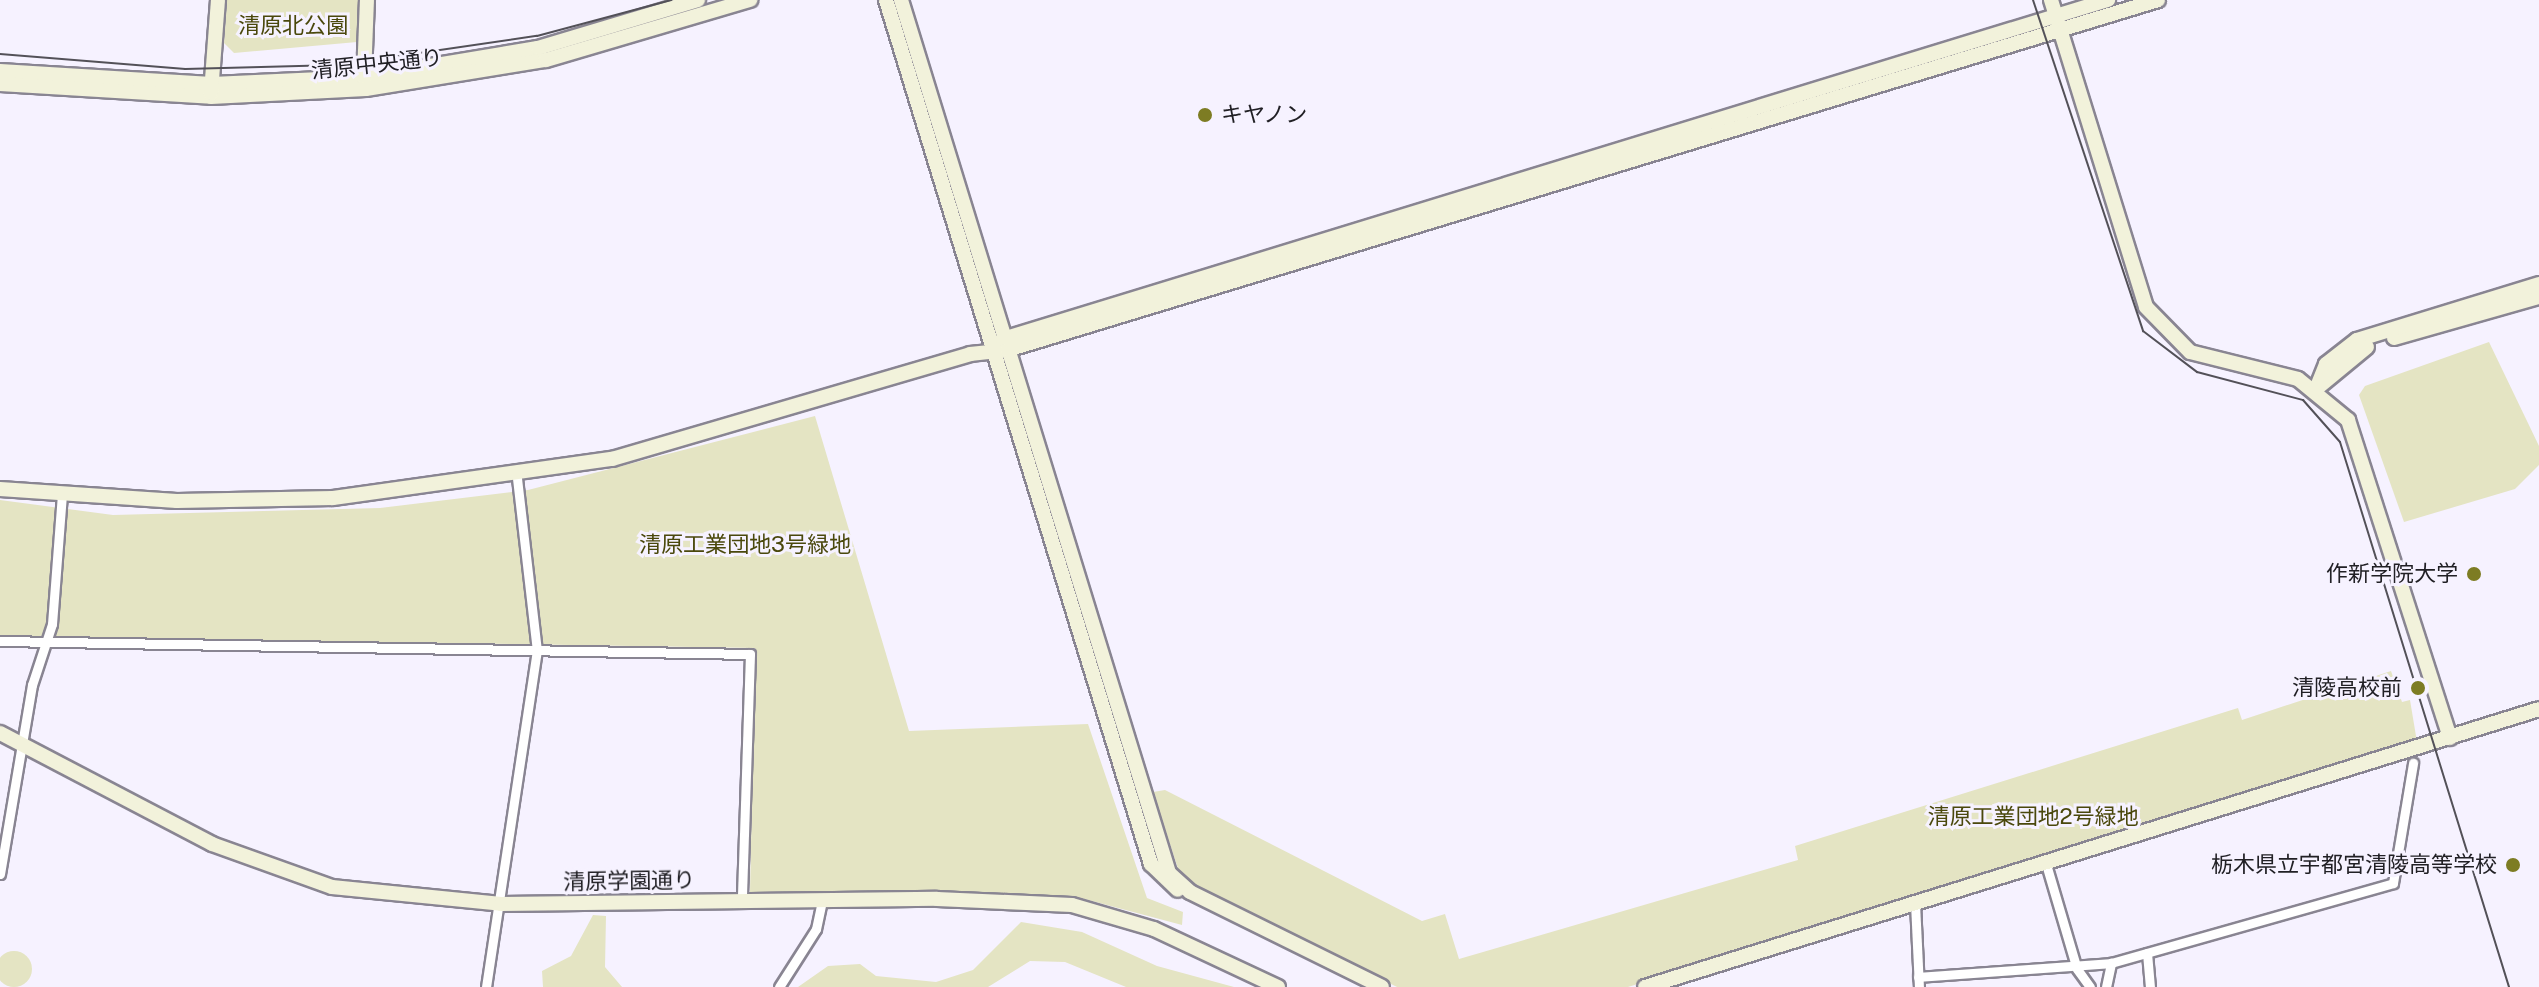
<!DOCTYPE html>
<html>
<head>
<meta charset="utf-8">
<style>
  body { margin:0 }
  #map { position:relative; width:2539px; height:987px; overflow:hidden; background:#f6f2ff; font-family:"Public Sans","Noto Sans JP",sans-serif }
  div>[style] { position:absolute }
  .green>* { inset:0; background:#e4e4c3 }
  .round { border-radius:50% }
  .roads { filter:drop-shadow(2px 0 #898592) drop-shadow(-2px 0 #898592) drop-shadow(0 2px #898592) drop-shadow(0 -2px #898592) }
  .street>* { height:9px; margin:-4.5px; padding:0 4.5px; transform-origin:4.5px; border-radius:4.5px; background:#fff }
  .secondary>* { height:14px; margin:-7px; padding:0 7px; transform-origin:7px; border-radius:7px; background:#f2f2db }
  .tram>* { height:2px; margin:-1px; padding:0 1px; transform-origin:1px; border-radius:1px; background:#535158 }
  .dots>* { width:22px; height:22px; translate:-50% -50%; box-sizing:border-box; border:4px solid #f6f2ff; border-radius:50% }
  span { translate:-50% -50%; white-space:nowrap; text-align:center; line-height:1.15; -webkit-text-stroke:6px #f6f2ff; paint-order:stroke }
  .park-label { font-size:22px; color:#4a480c }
  .street-label { font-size:22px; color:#212025 }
  .poi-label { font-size:22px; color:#212025 }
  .left { translate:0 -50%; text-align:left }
  .right { translate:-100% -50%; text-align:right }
</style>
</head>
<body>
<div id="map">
  <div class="green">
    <div style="clip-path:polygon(227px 0,360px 0,357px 42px,234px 53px,224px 43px)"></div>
    <div style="clip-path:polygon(2489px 342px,2539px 446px,2539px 465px,2515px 489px,2404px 522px,2359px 395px,2365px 386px)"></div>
    <div style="clip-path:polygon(815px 416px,909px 731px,1088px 724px,1147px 898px,1183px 912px,1182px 925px,1073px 896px,750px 892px,755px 648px,0 636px,0 500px,113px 515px,380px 508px,528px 490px)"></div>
    <div style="clip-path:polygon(2391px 671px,2402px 702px,2410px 700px,2417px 742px,1628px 987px,1397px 987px,1181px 878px,1153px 792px,1165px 790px,1422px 921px,1445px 914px,1459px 959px,1798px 860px,1795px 846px,2238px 708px,2242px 720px)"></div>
    <div style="clip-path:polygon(593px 915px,606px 916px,605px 967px,622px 987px,543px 987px,542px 971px,571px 956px)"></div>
    <div style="clip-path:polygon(1021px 922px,1082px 932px,1157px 966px,1234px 987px,1126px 987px,1065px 962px,1030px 961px,988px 987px,798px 987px,828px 966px,860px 964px,876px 976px,936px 982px,973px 970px)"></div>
    <div class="round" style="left:-4px;top:951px;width:36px;height:36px"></div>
  </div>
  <div class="roads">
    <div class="street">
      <div style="left:0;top:641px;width:750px;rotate:0.99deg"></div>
      <div style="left:750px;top:654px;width:247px;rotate:91.9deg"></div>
      <div style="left:2046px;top:864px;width:109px;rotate:73.6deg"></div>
      <div style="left:2077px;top:969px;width:22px;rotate:54deg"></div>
      <div style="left:0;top:874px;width:192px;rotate:-80.4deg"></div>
      <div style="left:32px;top:685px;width:64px;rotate:-71.8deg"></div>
      <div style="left:52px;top:624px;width:129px;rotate:-85.6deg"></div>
      <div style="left:1915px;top:903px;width:84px;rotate:87.3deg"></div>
      <div style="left:2147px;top:953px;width:34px;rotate:85deg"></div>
      <div style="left:1918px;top:977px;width:194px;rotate:-4.1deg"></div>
      <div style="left:2111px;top:963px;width:293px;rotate:-15.8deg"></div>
      <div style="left:2393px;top:883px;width:122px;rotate:-80.5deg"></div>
      <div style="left:486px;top:987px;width:340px;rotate:-81.4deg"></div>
      <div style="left:537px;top:651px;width:175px;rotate:-96.6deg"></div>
      <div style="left:779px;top:987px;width:69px;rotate:-57.5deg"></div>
      <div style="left:816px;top:929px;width:29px;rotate:-78deg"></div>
      <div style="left:2106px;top:987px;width:25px;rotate:-78deg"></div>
    </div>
    <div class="secondary">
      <div style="left:886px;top:0;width:904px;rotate:72.95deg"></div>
      <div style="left:1151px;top:864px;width:37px;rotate:44deg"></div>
      <div style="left:901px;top:0;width:913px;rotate:72.93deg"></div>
      <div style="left:1169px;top:873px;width:28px;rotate:42deg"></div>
      <div style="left:1190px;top:892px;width:214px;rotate:26.3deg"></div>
      <div style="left:2051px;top:0;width:321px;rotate:72.8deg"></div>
      <div style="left:2146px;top:307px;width:63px;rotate:45.6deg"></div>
      <div style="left:2190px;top:352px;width:111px;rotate:14deg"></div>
      <div style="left:2298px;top:379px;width:65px;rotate:39.4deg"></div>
      <div style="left:2348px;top:420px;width:334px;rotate:72.2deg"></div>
      <div style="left:0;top:71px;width:212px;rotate:3.5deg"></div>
      <div style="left:212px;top:84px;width:152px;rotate:-2.6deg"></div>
      <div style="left:364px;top:77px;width:176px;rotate:-9.5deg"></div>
      <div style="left:538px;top:48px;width:167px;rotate:-16.7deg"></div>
      <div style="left:364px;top:77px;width:77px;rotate:-87.8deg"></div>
      <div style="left:0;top:84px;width:211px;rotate:3.5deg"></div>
      <div style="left:211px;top:97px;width:155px;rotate:-3deg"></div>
      <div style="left:366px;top:89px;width:182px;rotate:-9.2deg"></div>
      <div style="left:546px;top:60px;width:213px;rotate:-16.4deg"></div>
      <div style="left:211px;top:93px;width:93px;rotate:-85.7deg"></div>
      <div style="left:2394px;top:338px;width:151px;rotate:-15.8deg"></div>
      <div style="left:994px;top:348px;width:13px;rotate:-45deg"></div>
      <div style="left:1003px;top:339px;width:1156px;rotate:-17.06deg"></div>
      <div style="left:2316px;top:389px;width:27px;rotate:-68deg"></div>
      <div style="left:2326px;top:364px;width:39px;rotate:-38deg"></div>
      <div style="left:2357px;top:340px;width:190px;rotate:-17.1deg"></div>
      <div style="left:2316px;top:389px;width:66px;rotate:-39.5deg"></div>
      <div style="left:0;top:489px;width:177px;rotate:3.9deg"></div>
      <div style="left:177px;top:501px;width:156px;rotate:-1.1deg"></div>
      <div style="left:333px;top:498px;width:282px;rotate:-8deg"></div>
      <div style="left:612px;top:459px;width:373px;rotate:-16.3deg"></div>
      <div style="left:970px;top:354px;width:37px;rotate:-6deg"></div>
      <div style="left:1007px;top:350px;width:1203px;rotate:-16.91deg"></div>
      <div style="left:0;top:733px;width:239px;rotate:27.6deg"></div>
      <div style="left:212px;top:844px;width:127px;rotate:19.7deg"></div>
      <div style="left:332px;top:887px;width:170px;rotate:5.7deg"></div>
      <div style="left:501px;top:904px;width:436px;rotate:-0.7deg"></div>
      <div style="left:937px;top:899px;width:135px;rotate:2.5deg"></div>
      <div style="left:1072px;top:905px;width:85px;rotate:16.3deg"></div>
      <div style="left:1154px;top:929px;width:137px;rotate:25.1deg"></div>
      <div style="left:1645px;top:987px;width:936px;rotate:-17.27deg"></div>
    </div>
  </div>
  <div class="tram">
    <div style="left:2033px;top:0;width:349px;rotate:71.6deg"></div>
    <div style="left:2143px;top:331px;width:68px;rotate:37.2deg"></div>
    <div style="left:2197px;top:372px;width:110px;rotate:14.8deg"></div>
    <div style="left:2303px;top:400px;width:56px;rotate:48.6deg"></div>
    <div style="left:2340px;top:442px;width:571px;rotate:72.77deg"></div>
    <div style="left:0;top:54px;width:186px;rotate:4.6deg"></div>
    <div style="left:185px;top:69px;width:152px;rotate:-1.5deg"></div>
    <div style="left:337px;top:65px;width:202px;rotate:-8.3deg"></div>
    <div style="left:537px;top:36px;width:139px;rotate:-15deg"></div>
  </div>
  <div class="dots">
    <div style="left:1205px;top:115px;background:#7d7c23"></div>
    <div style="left:2474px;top:574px;background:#7d7c23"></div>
    <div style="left:2418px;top:688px;background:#7d7c23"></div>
    <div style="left:2513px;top:865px;background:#7d7c23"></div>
  </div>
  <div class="park-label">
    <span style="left:293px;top:26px">清原北公園</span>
    <span style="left:745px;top:545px">清原工業団地3号緑地</span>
    <span style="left:2033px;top:817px">清原工業団地2号緑地</span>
  </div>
  <div class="street-label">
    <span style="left:377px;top:64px;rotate:-6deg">清原中央通り</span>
    <span style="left:629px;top:881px;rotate:-1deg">清原学園通り</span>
  </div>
  <div class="poi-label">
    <span class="left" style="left:1221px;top:115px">キヤノン</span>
    <span class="right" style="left:2458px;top:574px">作新学院大学</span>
    <span class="right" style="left:2402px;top:688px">清陵高校前</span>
    <span class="right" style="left:2497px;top:865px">栃木県立宇都宮清陵高等学校</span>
  </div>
</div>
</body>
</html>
